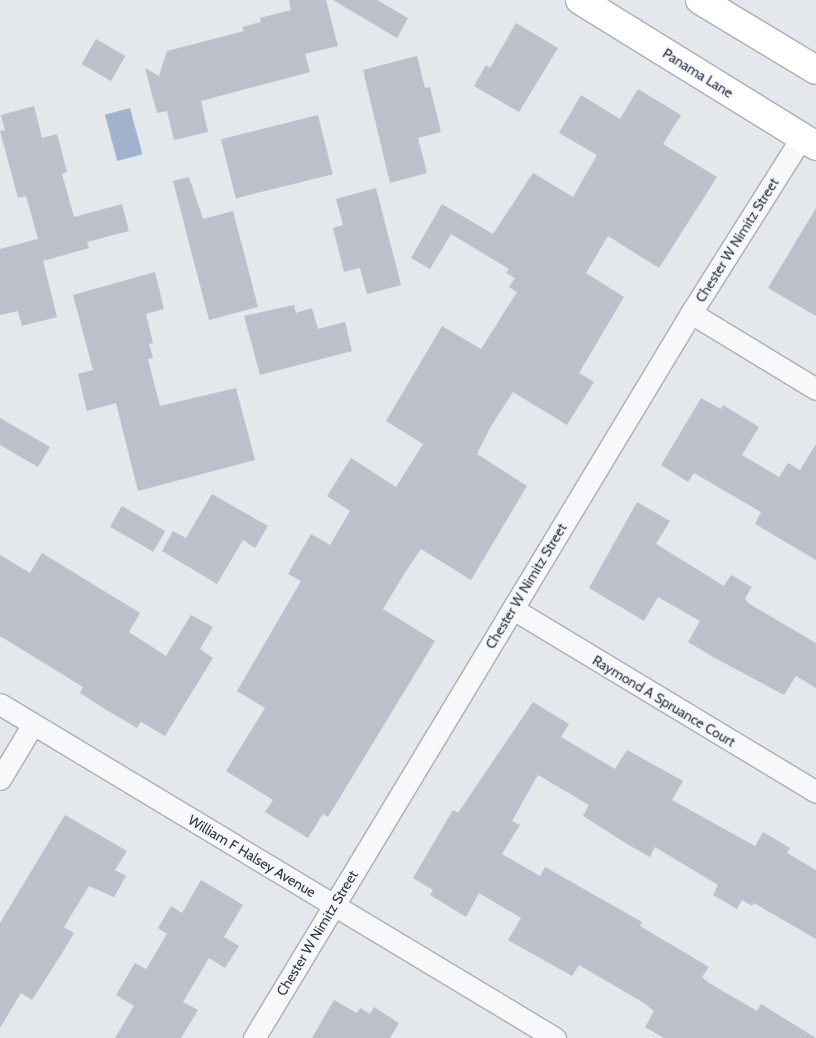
<!DOCTYPE html>
<html>
<head>
<meta charset="utf-8">
<style>
  body { margin:0 }
  #map { position:relative; width:816px; height:1038px; overflow:hidden; background:#e4e7ec; font-family:Cabin,sans-serif }
  div>[style] { position:absolute }
  .water>* { inset:0; background:#9fb4cc; transform-origin:0 0 }
  .building>* { inset:0; background:#bbc0ca; transform-origin:0 0 }
  .roads { filter:drop-shadow(1px 0 #a9aeb7) drop-shadow(-1px 0 #a9aeb7) drop-shadow(0 1px #a9aeb7) drop-shadow(0 -1px #a9aeb7) }
  .minor>* { height:21px; margin:-10.5px; padding:0 10.5px; transform-origin:10.5px; border-radius:10.5px; background:#f7f8fa }
  .secondary>* { height:28px; margin:-14px; padding:0 14px; transform-origin:14px; border-radius:14px; background:#fff }
  span { translate:-50% -50%; white-space:nowrap; text-align:center; line-height:1.15; -webkit-text-stroke:4px #f4f6f9; paint-order:stroke }
  .street-label { font-size:14px; color:#2b3445 }
</style>
</head>
<body>
<div id="map">
  <div class="water">
    <div style="left:130px;top:108px;width:48px;height:26px;rotate:75deg"></div>
  </div>
  <div class="building">
    <div style="clip-path:polygon(289px 0,326px 0,338px 46px,305px 54px,310px 72px,201px 101px,208px 132px,174px 140px,167px 111px,157px 113px,145px 68px,159px 76px,167px 51px,244px 31px,242px 27px,261px 22px,260px 18px,291px 10px)"></div>
    <div style="clip-path:polygon(333px 0,377px 0,408px 18px,397px 38px)"></div>
    <div style="clip-path:polygon(516px 23px,558px 48px,519px 112px,474px 86px,486px 65px,490px 68px)"></div>
    <div style="left:96px;top:39px;width:34px;height:29px;rotate:30deg"></div>
    <div style="clip-path:polygon(417px 56px,425px 88px,430px 87px,441px 132px,418px 138px,427px 173px,390px 183px,363px 70px)"></div>
    <div style="clip-path:polygon(638px 89px,681px 115px,663px 144px,717px 177px,659px 268px,608px 236px,586px 273px,624px 297px,579px 373px,594px 382px,567px 425px,513px 392px,491px 426px,477px 454px,527px 486px,471px 580px,421px 549px,406px 571px,383px 609px,435px 641px,328px 817px,323px 814px,308px 838px,265px 812px,273px 800px,226px 771px,265px 708px,237px 691px,301px 581px,288px 574px,311px 534px,330px 545px,350px 511px,327px 496px,351px 458px,396px 487px,423px 444px,386px 421px,442px 326px,481px 349px,517px 292px,509px 287px,515px 278px,506px 273px,509px 269px,451px 234px,430px 269px,411px 258px,442px 204px,493px 234px,533px 173px,573px 197px,597px 155px,559px 133px,581px 95px,620px 119px)"></div>
    <div style="clip-path:polygon(34px 106px,42px 138px,57px 134px,67px 172px,62px 174px,74px 217px,122px 204px,129px 231px,87px 242px,89px 248px,43px 261px,57px 317px,22px 326px,18px 311px,0 315px,0 249px,38px 239px,26px 196px,18px 198px,0 131px,5px 130px,1px 115px)"></div>
    <div style="left:318px;top:115px;width:61px;height:100px;rotate:76deg"></div>
    <div style="clip-path:polygon(189px 177px,203px 219px,233px 211px,258px 307px,209px 320px,173px 181px)"></div>
    <div style="clip-path:polygon(376px 188px,401px 285px,367px 294px,360px 268px,344px 272px,333px 228px,343px 225px,336px 199px)"></div>
    <div style="clip-path:polygon(816px 208px,816px 316px,768px 288px)"></div>
    <div style="clip-path:polygon(155px 272px,164px 309px,146px 314px,153px 343px,149px 344px,153px 358px,148px 359px,160px 406px,236px 388px,255px 460px,138px 491px,116px 403px,87px 411px,78px 374px,93px 370px,73px 295px)"></div>
    <div style="clip-path:polygon(294px 305px,296px 313px,312px 308px,318px 329px,345px 322px,352px 351px,260px 375px,244px 316px)"></div>
    <div style="clip-path:polygon(701px 398px,721px 409px,723px 405px,759px 427px,742px 455px,779px 477px,788px 463px,800px 470px,816px 444px,816px 560px,755px 524px,761px 512px,694px 473px,688px 482px,661px 465px)"></div>
    <div style="clip-path:polygon(0 418px,50px 447px,38px 467px,0 445px)"></div>
    <div style="clip-path:polygon(212px 494px,268px 526px,255px 548px,243px 540px,217px 584px,162px 551px,173px 531px,186px 538px)"></div>
    <div style="clip-path:polygon(637px 502px,670px 521px,656px 544px,724px 586px,731px 575px,752px 587px,745px 598px,748px 603px,816px 643px,816px 688px,796px 676px,784px 695px,715px 658px,688px 642px,700px 621px,658px 597px,644px 621px,589px 588px)"></div>
    <div style="left:122px;top:506px;width:50px;height:24px;rotate:30deg"></div>
    <div style="clip-path:polygon(42px 553px,140px 613px,129px 632px,166px 656px,191px 615px,213px 627px,200px 649px,213px 658px,165px 736px,141px 722px,137px 728px,105px 709px,80px 693px,83px 687px,0 636px,0 555px,30px 573px)"></div>
    <div style="clip-path:polygon(533px 702px,569px 724px,561px 737px,615px 769px,627px 750px,683px 781px,672px 800px,755px 846px,763px 832px,790px 848px,787px 853px,816px 870px,816px 939px,754px 903px,752px 906px,742px 900px,737px 909px,713px 895px,718px 885px,655px 847px,650px 857px,627px 844px,583px 816px,589px 805px,538px 775px,512px 821px,520px 825px,502px 854px,540px 876px,545px 867px,642px 922px,640px 926px,709px 967px,702px 977px,709px 983px,757px 1011px,761px 1004px,816px 1038px,664px 1038px,645px 1027px,654px 1011px,644px 1003px,579px 965px,572px 976px,508px 940px,521px 918px,479px 893px,466px 917px,430px 895px,433px 890px,413px 878px,453px 810px,458px 813px)"></div>
    <div style="clip-path:polygon(65px 815px,127px 851px,115px 870px,126px 876px,114px 897px,89px 886px,64px 927px,74px 933px,61px 955px,32px 1000px,21px 993px,0 1028px,0 923px)"></div>
    <div style="clip-path:polygon(201px 880px,243px 905px,224px 937px,239px 946px,225px 968px,209px 958px,183px 1002px,198px 1010px,181px 1038px,115px 1038px,134px 1006px,116px 995px,135px 963px,146px 969px,167px 934px,158px 928px,171px 906px,182px 913px)"></div>
    <div style="clip-path:polygon(334px 1000px,357px 1013px,360px 1008px,370px 1014px,374px 1007px,399px 1023px,390px 1038px,312px 1038px)"></div>
  </div>
  <div class="roads">
    <div class="minor">
      <div style="left:691px;top:313px;width:146px;rotate:31.3deg"></div>
      <div style="left:513px;top:609px;width:354px;rotate:31.1deg"></div>
      <div style="left:0;top:704px;width:648px;rotate:31.04deg"></div>
      <div style="left:0;top:779px;width:64px;rotate:-59deg"></div>
      <div style="left:254px;top:1038px;width:847px;rotate:-58.92deg"></div>
      <div style="left:691px;top:313px;width:208px;rotate:-57.8deg"></div>
    </div>
    <div class="secondary">
      <div style="left:580px;top:0;width:278px;rotate:31.7deg"></div>
      <div style="left:700px;top:0;width:135px;rotate:31.1deg"></div>
    </div>
  </div>
  <div class="street-label">
    <span style="left:698px;top:73px;rotate:32deg">Panama Lane</span>
    <span style="left:737px;top:240px;rotate:-58deg">Chester W Nimitz Street</span>
    <span style="left:526px;top:586px;rotate:-59deg">Chester W Nimitz Street</span>
    <span style="left:664px;top:701px;rotate:31deg">Raymond A Spruance Court</span>
    <span style="left:252px;top:856px;rotate:31deg">William F Halsey Avenue</span>
    <span style="left:317px;top:933px;rotate:-59deg">Chester W Nimitz Street</span>
  </div>
</div>
</body>
</html>
